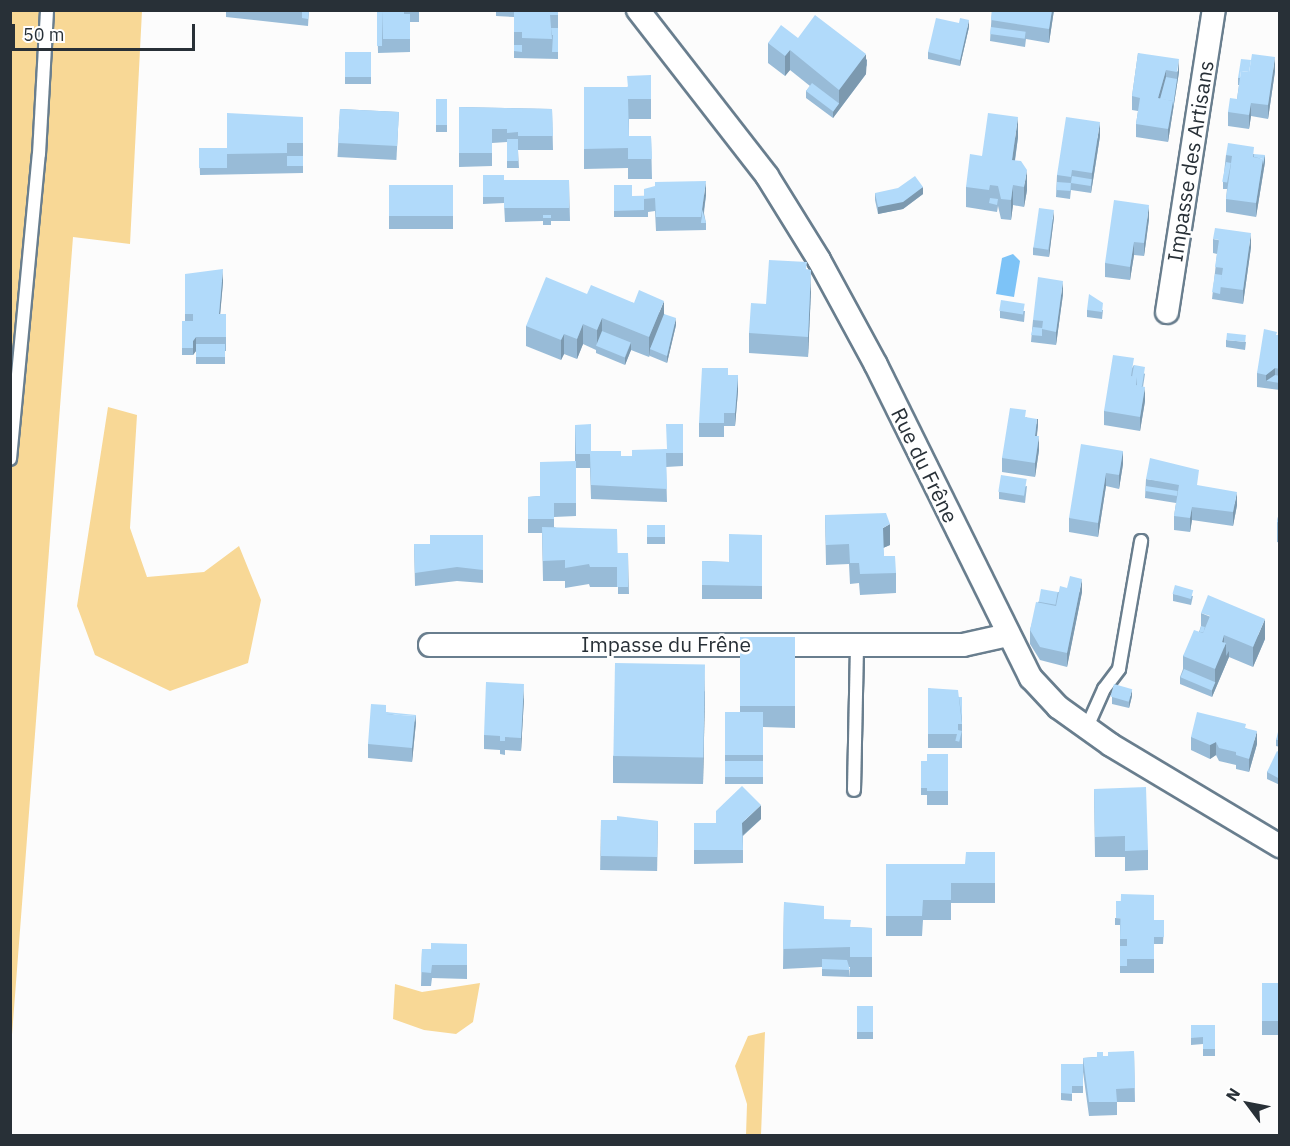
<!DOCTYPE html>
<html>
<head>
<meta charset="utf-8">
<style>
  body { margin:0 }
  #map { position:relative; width:1290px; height:1146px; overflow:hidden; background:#fcfcfc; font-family:"IBM Plex Sans",sans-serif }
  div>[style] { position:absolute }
  .green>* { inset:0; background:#f8d896 }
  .water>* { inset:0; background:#7dc3f7 }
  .roads { filter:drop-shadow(2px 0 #697e8e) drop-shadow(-2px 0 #697e8e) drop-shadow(0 2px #697e8e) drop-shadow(0 -2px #697e8e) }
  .lane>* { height:12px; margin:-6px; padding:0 6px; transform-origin:6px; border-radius:6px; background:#fff }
  .street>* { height:22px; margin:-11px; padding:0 11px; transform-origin:11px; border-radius:11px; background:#fff }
  .wall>* { inset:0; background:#98bbd7; transform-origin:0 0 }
  .shaded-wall>* { inset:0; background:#7c99af }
  .building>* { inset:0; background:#b1dafa; transform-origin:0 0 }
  span { translate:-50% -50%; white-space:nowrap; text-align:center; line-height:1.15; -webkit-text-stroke:5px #fff; paint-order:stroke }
  .street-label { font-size:21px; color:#283037 }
  .frame { position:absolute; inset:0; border:12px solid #283037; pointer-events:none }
  .north { position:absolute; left:1218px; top:1074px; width:60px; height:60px; -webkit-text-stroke:4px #fff; paint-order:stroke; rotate:302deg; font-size:16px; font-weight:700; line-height:24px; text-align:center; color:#283037 }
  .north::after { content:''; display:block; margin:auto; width:21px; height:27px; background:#283037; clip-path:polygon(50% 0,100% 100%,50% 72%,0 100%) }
  .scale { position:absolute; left:12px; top:24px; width:183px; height:27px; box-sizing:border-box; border:3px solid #283037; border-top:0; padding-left:8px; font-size:18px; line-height:21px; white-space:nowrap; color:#283037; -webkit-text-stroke:4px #fff; paint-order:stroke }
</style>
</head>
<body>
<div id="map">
  <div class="green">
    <div style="clip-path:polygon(11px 11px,142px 11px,130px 244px,73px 237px,11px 1048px)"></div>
    <div style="clip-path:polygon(108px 407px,137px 415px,130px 528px,147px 577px,204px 572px,239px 546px,261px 600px,248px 663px,170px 691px,95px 655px,77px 606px)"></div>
    <div style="clip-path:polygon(480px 983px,473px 1022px,456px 1034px,424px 1030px,393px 1019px,395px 984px,422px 992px)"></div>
    <div style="clip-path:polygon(765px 1032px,761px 1135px,746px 1135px,747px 1104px,735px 1066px,748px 1036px)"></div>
  </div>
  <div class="water">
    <div style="clip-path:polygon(1013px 254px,1020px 261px,1014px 297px,996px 294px,1002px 258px)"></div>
  </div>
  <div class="roads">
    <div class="lane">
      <div style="left:10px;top:459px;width:306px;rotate:-84.6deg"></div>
      <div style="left:39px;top:154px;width:144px;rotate:-86.8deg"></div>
      <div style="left:1087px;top:727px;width:42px;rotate:-65.9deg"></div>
      <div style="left:1104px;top:689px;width:25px;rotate:-53deg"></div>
      <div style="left:1119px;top:669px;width:130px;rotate:-80.2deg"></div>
      <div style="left:854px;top:790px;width:145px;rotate:-88.8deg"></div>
    </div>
    <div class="street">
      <div style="left:638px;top:10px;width:210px;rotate:52.1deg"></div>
      <div style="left:767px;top:176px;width:99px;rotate:58.2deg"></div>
      <div style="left:819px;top:260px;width:119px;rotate:61.5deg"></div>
      <div style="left:876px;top:365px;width:349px;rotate:63.7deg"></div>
      <div style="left:1031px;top:678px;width:40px;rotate:47deg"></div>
      <div style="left:1058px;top:707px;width:65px;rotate:35.6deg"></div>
      <div style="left:1111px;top:745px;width:197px;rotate:30.9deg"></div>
      <div style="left:1167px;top:312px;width:306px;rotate:-81.2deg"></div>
      <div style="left:430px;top:645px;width:533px"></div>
      <div style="left:963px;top:645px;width:46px;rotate:-12.5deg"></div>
    </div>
  </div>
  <div class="wall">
    <div style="clip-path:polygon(226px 10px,309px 10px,308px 26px,226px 17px)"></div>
    <div style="clip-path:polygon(377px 10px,419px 10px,419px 22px,410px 22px,410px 52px,378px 53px)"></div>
    <div style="clip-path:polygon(496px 10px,558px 10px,558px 59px,514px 58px,514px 17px,496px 16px)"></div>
    <div style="clip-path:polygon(992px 10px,1054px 10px,1049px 43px,1026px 39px,1025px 47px,990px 41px)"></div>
    <div style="clip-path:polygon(969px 27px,960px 66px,928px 59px,928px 52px)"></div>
    <div style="clip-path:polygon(798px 38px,866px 58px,867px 65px,866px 67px,866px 74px,833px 118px,806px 98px,806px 91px,810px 86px,790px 70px,785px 76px,768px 63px,768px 43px)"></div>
    <div style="left:345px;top:52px;width:26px;height:32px"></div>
    <div style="clip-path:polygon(1138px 53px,1179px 72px,1168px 142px,1136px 137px,1136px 124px,1138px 111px,1132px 110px,1132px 96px)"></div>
    <div style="clip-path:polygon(1275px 71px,1268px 119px,1251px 116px,1249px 129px,1228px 126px,1228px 112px,1237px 99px,1239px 85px,1238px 85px,1238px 78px)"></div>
    <div style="clip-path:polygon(651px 75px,651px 119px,629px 119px,629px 136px,651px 136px,652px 179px,628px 179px,628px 168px,584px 169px,584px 87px,627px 87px)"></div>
    <div style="left:447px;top:99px;width:33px;height:11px;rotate:90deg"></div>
    <div style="clip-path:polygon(459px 107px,552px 109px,553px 150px,518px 150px,519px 168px,507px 168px,507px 142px,492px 143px,492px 166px,459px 167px)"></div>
    <div style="left:340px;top:109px;width:59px;height:48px;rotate:3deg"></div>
    <div style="clip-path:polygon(303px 117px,303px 173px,200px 175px,199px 148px,227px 148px)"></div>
    <div style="clip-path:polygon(1100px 136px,1091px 193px,1071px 190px,1070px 199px,1056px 197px,1057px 175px)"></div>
    <div style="clip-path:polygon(1018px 137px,1015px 161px,1027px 190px,1024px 207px,1013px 205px,1011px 220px,1001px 219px,998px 206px,997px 212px,966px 207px,966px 187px,982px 156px)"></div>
    <div style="clip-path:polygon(1254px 154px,1265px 162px,1256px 217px,1226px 212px,1226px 199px,1227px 189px,1223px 189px,1223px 182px,1226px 155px)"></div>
    <div style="clip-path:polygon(483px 175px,504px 180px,569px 180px,570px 221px,551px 221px,551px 225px,543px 225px,543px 221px,505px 222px,504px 203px,483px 204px)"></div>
    <div style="left:389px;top:185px;width:64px;height:44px"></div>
    <div style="clip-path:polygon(614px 185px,632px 196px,706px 195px,704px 213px,706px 223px,706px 230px,656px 231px,655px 211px,648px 212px,648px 217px,614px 217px)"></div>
    <div style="clip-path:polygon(875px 193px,923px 194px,903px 209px,878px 214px,875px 200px)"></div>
    <div style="clip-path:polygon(1054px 217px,1049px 257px,1033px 255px,1033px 248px)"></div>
    <div style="clip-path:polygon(1149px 219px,1144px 256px,1134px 255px,1130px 280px,1105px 277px,1105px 263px)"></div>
    <div style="clip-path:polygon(1213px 239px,1251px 247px,1243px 304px,1212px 299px,1217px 254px,1213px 253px)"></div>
    <div style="clip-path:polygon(185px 274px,223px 282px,220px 314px,226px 314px,226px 351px,225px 351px,225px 364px,196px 364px,196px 351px,193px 355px,182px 355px,182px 321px,185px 321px)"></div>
    <div style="clip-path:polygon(811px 291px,808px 357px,749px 353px,749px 333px,766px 304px)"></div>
    <div style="clip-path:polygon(586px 294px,634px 303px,664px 314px,676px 325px,667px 363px,650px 356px,650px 355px,649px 357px,631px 350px,625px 365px,596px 353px,596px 350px,583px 344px,577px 359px,564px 354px,561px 360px,526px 346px,526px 326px)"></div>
    <div style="clip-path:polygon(1063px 294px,1056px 345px,1031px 342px,1033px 320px)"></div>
    <div style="clip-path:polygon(1087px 310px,1103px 310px,1102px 319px,1087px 317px)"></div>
    <div style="clip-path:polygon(1000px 311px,1025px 311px,1024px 322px,1000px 318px)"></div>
    <div style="clip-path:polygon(1277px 335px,1280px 335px,1280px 390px,1257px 387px,1257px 373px)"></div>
    <div style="clip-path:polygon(1226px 340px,1246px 342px,1245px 350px,1226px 347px)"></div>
    <div style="clip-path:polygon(1134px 365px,1145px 374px,1143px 387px,1145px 401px,1140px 431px,1104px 425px,1104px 411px)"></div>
    <div style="clip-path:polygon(738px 375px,738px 391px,735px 426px,724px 426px,724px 437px,699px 437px,699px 423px,728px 377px)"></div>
    <div style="clip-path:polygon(1026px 417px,1038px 425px,1037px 436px,1039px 450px,1035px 477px,1002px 472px,1002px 458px)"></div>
    <div style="clip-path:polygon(683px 424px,683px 466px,666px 467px,667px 502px,591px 499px,590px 468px,576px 468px,576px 516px,554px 517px,554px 527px,617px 553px,628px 553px,629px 594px,618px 594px,618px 587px,590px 587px,589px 584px,565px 588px,565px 581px,543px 581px,542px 533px,528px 533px,528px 497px,540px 496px,575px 461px,575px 425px,591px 451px,621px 456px,632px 456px,667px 449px)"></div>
    <div style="clip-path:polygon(1123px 451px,1123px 464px,1119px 489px,1106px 486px,1098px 537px,1069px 532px,1069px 518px)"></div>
    <div style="clip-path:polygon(1146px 479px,1199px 486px,1237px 505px,1233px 526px,1192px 520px,1190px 532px,1174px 530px,1174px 516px,1176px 503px,1145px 498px)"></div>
    <div style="clip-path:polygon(1027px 486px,1025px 503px,999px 499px,999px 492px)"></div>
    <div style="clip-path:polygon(1280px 506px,1280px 543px,1277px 542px,1277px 522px)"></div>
    <div style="clip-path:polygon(825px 515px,890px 545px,883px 548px,884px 556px,896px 573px,896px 593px,860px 595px,859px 583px,850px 584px,849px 564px,826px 565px)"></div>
    <div style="left:647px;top:525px;width:18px;height:19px"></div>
    <div style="clip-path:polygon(483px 535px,483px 583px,457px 581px,415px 586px,414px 544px,430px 544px)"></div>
    <div style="clip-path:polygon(762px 535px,762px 599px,702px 599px,702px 561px,729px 562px)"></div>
    <div style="clip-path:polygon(1058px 592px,1082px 592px,1067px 667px,1040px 660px,1030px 644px,1030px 630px,1038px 602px)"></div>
    <div style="clip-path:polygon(1173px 594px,1193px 596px,1191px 605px,1173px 601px)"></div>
    <div style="clip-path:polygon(1201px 613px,1265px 639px,1253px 667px,1229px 657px,1212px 697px,1180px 684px,1180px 677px,1183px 669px,1183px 656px,1199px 632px,1201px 626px)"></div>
    <div style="clip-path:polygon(740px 637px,795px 637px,795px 728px,763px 727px,763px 784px,725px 784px,725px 712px,740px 712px)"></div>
    <div style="clip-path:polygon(928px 688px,959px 697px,962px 697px,962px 748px,928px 748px)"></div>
    <div style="clip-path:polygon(705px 691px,703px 784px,613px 783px,613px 756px)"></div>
    <div style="clip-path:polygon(1132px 696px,1129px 708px,1112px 704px,1112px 697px)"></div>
    <div style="clip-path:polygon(524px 698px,521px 751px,505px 750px,505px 755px,500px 754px,500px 750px,484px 749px,484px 735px)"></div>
    <div style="clip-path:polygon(386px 712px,416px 722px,412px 762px,368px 758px,368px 744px)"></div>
    <div style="clip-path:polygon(1246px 728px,1257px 744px,1249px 772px,1236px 769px,1236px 765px,1219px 761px,1216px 755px,1210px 759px,1191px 750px,1191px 737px)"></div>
    <div style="clip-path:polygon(1280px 732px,1280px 747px,1276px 746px,1276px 740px)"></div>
    <div style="clip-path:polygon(1280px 753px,1280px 785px,1267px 779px,1267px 772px)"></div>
    <div style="clip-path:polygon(948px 754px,948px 805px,927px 805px,927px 795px,921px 795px,921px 761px,927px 761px)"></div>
    <div style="clip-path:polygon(1094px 789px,1148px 850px,1148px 870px,1125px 871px,1125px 857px,1095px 857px)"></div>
    <div style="clip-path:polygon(761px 819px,743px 836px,743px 863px,694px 864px,694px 823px,716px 823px)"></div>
    <div style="left:601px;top:820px;width:57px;height:50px;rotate:1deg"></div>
    <div style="clip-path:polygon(995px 852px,995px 903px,951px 903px,951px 920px,923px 920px,922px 936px,886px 936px,886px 864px,965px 864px)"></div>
    <div style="clip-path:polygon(784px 902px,824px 919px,851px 927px,872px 928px,872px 977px,850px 977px,850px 967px,849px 967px,850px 977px,822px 976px,822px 967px,783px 969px)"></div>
    <div style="clip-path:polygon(1115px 918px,1154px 920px,1164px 927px,1163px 944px,1154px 944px,1154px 943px,1154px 973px,1120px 973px,1120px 925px,1115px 925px)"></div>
    <div style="clip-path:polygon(467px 944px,467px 979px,432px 978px,431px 986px,421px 986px,422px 949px,431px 949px)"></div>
    <div style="left:1262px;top:983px;width:18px;height:52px"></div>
    <div style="left:857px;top:1006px;width:16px;height:33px"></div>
    <div style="clip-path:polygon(1191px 1025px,1215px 1025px,1215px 1056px,1203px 1056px,1203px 1044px,1191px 1045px)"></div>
    <div style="clip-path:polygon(1134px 1051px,1135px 1102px,1117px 1102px,1117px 1115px,1089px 1116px,1083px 1072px,1083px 1093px,1072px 1093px,1072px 1101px,1061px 1100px,1061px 1064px,1083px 1064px,1083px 1058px,1108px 1056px)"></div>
  </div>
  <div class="shaded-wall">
    <div style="clip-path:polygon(1052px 10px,1054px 10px,1049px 43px,1049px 29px)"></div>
    <div style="clip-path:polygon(969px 20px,969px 27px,960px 66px,960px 60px)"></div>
    <div style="clip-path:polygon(790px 50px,790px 70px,785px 76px,785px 56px)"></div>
    <div style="clip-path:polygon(866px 54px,866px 60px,867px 59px,866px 74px,839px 110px,839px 90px)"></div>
    <div style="clip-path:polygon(1275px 57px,1275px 71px,1268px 119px,1268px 105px)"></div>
    <div style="clip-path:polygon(1179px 59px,1179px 72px,1168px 142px,1168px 129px,1177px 79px)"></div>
    <div style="clip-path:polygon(1166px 70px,1166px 84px,1160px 105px,1158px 98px)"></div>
    <div style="clip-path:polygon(839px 103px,839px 110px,833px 118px,833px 112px)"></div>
    <div style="clip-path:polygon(1251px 103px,1251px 116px,1249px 129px,1249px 115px)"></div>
    <div style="clip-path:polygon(1018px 117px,1018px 137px,1012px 180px,1012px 160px)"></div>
    <div style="clip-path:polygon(1100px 122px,1100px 136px,1091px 193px,1092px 173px)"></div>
    <div style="clip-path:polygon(1265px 155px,1265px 162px,1256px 217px,1256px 203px,1263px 159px)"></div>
    <div style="clip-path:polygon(1027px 170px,1027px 190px,1024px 207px,1024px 187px)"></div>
    <div style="clip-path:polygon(706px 181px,706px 195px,702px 223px,701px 217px)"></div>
    <div style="clip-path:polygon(1013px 185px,1013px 205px,1011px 220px,1011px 200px)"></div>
    <div style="clip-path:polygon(923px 187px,923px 194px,903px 209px,878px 214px,878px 207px)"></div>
    <div style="clip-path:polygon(1149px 205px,1149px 219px,1144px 256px,1144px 243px)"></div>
    <div style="clip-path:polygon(1054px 210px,1054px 217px,1049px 257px,1049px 250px)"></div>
    <div style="clip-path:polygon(1251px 233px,1251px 247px,1243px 304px,1243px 290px)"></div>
    <div style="clip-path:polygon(1134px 242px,1134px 255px,1130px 280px,1130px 267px)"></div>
    <div style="clip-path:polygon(223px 269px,223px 282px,219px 328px,219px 314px)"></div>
    <div style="clip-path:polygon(811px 270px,811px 291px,808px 357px,808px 337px)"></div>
    <div style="clip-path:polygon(1063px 281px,1063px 294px,1056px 345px,1056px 332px)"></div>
    <div style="clip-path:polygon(664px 301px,664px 321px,650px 349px,649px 357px,649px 337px)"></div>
    <div style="clip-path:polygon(602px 318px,602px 338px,597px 346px,597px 330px)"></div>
    <div style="clip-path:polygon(676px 318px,676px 325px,667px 363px,667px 356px)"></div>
    <div style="clip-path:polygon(583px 324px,583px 344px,577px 359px,577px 339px)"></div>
    <div style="clip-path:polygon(564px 334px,564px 354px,561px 360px,561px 340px)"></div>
    <div style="clip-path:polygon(196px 337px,196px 351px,193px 355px,193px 341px)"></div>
    <div style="clip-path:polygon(631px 343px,631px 350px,625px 365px,625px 358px)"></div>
    <div style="clip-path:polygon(1275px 368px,1275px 382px,1266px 381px,1266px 375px)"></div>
    <div style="clip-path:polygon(738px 377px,738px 391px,735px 426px,735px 413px)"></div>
    <div style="clip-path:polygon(1145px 387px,1145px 401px,1140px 431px,1140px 417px)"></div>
    <div style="clip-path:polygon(1037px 419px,1038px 419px,1038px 425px,1035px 449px,1035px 436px)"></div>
    <div style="clip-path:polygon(1039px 436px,1039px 450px,1035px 477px,1035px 463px)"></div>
    <div style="clip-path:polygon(1123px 451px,1123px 464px,1119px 489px,1119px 475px)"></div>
    <div style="clip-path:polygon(1106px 473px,1106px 486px,1098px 537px,1098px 523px)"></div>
    <div style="clip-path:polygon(1237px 492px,1237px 505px,1233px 526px,1233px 512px)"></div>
    <div style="clip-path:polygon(1192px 507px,1192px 520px,1190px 532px,1190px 518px)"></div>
    <div style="clip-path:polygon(890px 524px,890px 545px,883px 548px,883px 528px)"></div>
    <div style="clip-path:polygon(1082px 579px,1082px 592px,1067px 667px,1067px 653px)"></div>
    <div style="clip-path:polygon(1265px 619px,1265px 639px,1253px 667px,1253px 647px)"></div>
    <div style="clip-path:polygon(1224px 635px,1224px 648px,1226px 643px,1226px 656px,1229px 651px,1229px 657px,1212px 697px,1212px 690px,1215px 682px,1215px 669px)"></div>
    <div style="clip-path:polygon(705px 665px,705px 691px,703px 784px,703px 758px)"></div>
    <div style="clip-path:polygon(524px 684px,524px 698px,521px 751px,521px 738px)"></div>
    <div style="clip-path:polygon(1132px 689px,1132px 696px,1129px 708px,1129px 702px)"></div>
    <div style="clip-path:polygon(416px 715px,416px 722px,412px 762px,412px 748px,415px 716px)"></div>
    <div style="clip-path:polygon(1257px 731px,1257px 744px,1249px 772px,1249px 759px)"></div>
    <div style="clip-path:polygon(1216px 742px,1216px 755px,1210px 759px,1210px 745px)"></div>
    <div style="clip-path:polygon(761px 805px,761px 819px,742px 836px,742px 823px)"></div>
  </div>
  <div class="building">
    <div style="clip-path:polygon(302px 10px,309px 10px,308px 19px,302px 18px)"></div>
    <div style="left:377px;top:10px;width:5px;height:36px"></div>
    <div style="clip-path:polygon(382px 10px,404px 10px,404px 14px,410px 14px,410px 39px,383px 39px)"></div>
    <div style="clip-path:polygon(514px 10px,558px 10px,558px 15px,550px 15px,552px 39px,522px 38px,522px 32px,514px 32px)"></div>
    <div style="clip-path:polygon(992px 10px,1052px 10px,1049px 29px,991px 20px)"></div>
    <div style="clip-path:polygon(815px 15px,866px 54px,839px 90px,790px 50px,785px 56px,768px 43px,781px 25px,798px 38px)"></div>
    <div style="clip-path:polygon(936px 18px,959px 23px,960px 18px,969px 20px,960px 60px,928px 52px)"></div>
    <div style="left:991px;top:27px;width:35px;height:7px;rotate:8deg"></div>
    <div style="clip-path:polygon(551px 28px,558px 28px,558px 52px,552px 52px,553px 35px,552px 35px)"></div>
    <div style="clip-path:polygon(514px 45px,522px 45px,522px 52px,514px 51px)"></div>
    <div style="left:345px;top:52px;width:26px;height:25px"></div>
    <div style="clip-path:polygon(1138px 53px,1179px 59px,1177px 72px,1166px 70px,1158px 98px,1173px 101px,1168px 129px,1136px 124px,1140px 98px,1132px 96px)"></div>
    <div style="clip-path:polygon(1252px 54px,1275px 57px,1268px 105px,1251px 103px,1249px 115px,1228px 112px,1230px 98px,1237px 99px,1241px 71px,1249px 72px)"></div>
    <div style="clip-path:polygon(1241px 59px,1251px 60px,1249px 72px,1241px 71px,1240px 78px,1238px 78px)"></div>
    <div style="clip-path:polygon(651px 75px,651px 99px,628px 99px,629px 136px,651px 136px,652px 159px,628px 159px,628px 148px,584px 149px,584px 87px,628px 87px,627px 76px)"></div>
    <div style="clip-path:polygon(1166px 77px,1177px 79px,1173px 107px,1173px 101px,1160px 99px)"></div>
    <div style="left:812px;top:83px;width:34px;height:10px;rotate:37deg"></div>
    <div style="left:447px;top:99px;width:26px;height:11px;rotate:90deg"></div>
    <div style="clip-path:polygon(459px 107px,552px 109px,553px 136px,518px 136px,518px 132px,507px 133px,507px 129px,492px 129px,492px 153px,459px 153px)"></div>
    <div style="left:340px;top:109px;width:59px;height:34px;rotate:3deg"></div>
    <div style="clip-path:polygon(227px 113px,303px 117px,303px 143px,287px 143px,287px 153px,227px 154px)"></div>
    <div style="clip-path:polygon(988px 113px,1018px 117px,1012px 160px,1021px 161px,1027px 170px,1024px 187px,1013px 185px,1011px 200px,1001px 199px,998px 186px,990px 185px,989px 190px,966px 187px,970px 154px,982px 156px)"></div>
    <div style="clip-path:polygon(1066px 117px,1100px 122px,1092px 173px,1072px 170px,1071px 177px,1057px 175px)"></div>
    <div style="left:507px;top:139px;width:11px;height:22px"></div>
    <div style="clip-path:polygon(1228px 143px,1254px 147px,1253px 157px,1263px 159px,1256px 203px,1226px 199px,1232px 156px,1226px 155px)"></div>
    <div style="left:199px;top:148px;width:28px;height:20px"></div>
    <div style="clip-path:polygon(1254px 154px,1265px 155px,1263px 165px,1263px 159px,1254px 157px)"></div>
    <div style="left:303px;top:156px;width:10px;height:16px;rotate:90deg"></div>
    <div style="left:1226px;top:162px;width:5px;height:20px;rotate:11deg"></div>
    <div style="left:483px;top:175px;width:21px;height:22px"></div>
    <div style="clip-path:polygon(915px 176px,923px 187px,903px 202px,878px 207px,875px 193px,898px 188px)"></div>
    <div style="left:1072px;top:176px;width:20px;height:7px;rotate:9deg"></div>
    <div style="left:504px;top:180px;width:65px;height:28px"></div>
    <div style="clip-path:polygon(706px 181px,701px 217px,656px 217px,655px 198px,644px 199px,644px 189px,655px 186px,655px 182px)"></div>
    <div style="left:1057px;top:182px;width:14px;height:8px;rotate:4deg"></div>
    <div style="left:389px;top:185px;width:64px;height:31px"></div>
    <div style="clip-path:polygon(614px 185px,632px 185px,632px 196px,644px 196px,644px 210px,614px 211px)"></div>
    <div style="clip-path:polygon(990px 198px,998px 199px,997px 205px,989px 203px)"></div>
    <div style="clip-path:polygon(1114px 200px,1149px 205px,1144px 243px,1134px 242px,1130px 267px,1105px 263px)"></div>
    <div style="left:1039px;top:208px;width:15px;height:40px;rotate:8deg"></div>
    <div style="clip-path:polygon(702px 209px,706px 223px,701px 223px)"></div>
    <div style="left:543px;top:215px;width:8px;height:3px"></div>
    <div style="clip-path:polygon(1215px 228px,1251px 233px,1243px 290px,1220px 287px,1223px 268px,1215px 267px,1219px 240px,1213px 239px)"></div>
    <div style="clip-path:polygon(769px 260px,807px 262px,806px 269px,811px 270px,808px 337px,749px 333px,751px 303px,766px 304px)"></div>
    <div style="clip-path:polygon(223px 269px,219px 314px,226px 314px,226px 337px,196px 337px,193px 341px,193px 314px,185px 314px,185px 274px)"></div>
    <div style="clip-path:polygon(1215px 274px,1222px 275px,1220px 294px,1212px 292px)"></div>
    <div style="clip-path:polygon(546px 277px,587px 294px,591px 285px,634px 303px,639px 290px,664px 301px,649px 337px,602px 318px,597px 330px,583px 324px,577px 339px,564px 334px,561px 340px,526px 326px)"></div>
    <div style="clip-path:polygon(1038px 277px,1063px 281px,1056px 332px,1042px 329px,1043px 321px,1033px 320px)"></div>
    <div style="clip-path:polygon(1089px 294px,1103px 303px,1102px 312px,1087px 310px)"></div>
    <div style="left:1001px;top:300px;width:24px;height:11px;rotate:9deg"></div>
    <div style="clip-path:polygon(664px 314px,676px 318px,667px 356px,650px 349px)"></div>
    <div style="left:182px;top:321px;width:11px;height:27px"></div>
    <div style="clip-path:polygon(1033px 327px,1042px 328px,1042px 336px,1031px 335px)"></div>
    <div style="clip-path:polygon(1264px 329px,1277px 332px,1276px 335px,1280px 335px,1280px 369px,1275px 368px,1266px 375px,1257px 373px)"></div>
    <div style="left:602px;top:331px;width:31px;height:16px;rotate:22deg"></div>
    <div style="left:1227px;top:333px;width:19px;height:7px;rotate:6deg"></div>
    <div style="left:196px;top:344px;width:29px;height:13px"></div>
    <div style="clip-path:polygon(1113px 355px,1134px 358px,1131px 376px,1137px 377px,1136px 385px,1145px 387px,1140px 417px,1104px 411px)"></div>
    <div style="clip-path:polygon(1134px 365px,1145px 367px,1142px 386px,1137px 386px,1137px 377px,1132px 377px)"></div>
    <div style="clip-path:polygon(702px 368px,728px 368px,728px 377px,738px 377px,735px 413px,724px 413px,724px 423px,699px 423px)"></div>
    <div style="clip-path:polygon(728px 375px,738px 375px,738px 384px,738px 377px,728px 377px)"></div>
    <div style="clip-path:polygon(1275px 375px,1280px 376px,1280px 383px,1266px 381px)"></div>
    <div style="clip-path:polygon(1010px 408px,1026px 410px,1025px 417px,1037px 419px,1035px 436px,1039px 436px,1035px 463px,1002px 458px)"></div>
    <div style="clip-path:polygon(591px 424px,591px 451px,621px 451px,621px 456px,632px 456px,632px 450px,667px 449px,666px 424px,683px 424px,683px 453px,666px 453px,667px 489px,591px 485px,590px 454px,576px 454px,575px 425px)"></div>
    <div style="clip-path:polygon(1081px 444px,1123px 451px,1119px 475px,1106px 473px,1098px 523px,1069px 518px)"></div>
    <div style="clip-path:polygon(1150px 458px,1199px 470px,1197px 485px,1237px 492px,1233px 512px,1192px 507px,1190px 518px,1174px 516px,1179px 485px,1146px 479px)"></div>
    <div style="clip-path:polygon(576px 461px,576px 503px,554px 503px,554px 519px,528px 519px,528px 497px,540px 496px,540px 462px)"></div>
    <div style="left:1001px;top:475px;width:26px;height:17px;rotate:9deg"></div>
    <div style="left:1146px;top:486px;width:32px;height:5px;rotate:9deg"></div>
    <div style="clip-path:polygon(1280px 506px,1280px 523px,1277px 522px)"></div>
    <div style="clip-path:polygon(886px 513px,890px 524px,883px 528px,884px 556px,895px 556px,896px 573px,860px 574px,859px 563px,850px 563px,849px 544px,826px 545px,825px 515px)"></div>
    <div style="left:647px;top:525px;width:18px;height:12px"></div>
    <div style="clip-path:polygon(542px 527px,617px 529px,618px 567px,590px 567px,589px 564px,565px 568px,565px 560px,543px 561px)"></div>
    <div style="clip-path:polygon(729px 534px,762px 535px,762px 586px,702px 585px,702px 561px,729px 562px)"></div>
    <div style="clip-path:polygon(430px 535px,483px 535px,483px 570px,457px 567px,415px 573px,414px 544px,430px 544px)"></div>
    <div style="left:617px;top:553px;width:11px;height:34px"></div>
    <div style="clip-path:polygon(1070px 576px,1082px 579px,1067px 653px,1040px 647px,1030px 630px,1036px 602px,1056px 606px,1060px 586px,1067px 588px)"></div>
    <div style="left:1175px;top:585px;width:19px;height:9px;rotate:16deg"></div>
    <div style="left:1041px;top:589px;width:17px;height:13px;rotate:10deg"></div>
    <div style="clip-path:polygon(1208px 595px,1265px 619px,1253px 647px,1224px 635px,1222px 642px,1226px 643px,1215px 669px,1183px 656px,1194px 630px,1203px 633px,1210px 616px,1201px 613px)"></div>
    <div style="left:1201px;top:626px;width:4px;height:6px;rotate:14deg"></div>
    <div style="left:740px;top:637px;width:55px;height:69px"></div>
    <div style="left:615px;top:663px;width:90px;height:93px;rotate:1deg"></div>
    <div style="left:1184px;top:669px;width:34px;height:9px;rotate:23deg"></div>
    <div style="clip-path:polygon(486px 682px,524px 684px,521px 738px,505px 737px,505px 741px,500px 741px,500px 736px,484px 735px)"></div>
    <div style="left:1114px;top:684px;width:19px;height:13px;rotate:16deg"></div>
    <div style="clip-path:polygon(928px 688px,958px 690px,962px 724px,958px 724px,958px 734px,928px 734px)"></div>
    <div style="clip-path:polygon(959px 697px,962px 697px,962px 720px)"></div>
    <div style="clip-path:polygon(371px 704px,386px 705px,386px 714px,415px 716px,412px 748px,368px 744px)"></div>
    <div style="clip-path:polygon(386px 712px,416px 715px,415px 723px,415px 716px,386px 714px)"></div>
    <div style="left:725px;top:712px;width:38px;height:43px"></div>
    <div style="clip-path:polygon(1197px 712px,1246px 724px,1245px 728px,1257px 731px,1249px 759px,1236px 755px,1236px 752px,1219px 748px,1216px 742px,1210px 745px,1191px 737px)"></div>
    <div style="left:958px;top:730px;width:4px;height:11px;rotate:14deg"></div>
    <div style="clip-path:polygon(1278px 732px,1280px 732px,1280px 740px,1276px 740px)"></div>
    <div style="clip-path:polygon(1277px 751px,1280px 753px,1280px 779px,1267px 772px)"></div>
    <div style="left:927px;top:754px;width:21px;height:37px"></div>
    <div style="left:763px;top:761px;width:16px;height:38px;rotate:90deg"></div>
    <div style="left:921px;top:761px;width:6px;height:27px"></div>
    <div style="clip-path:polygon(742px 786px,761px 805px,742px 823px,743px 850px,694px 850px,694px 823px,716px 823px,716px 811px)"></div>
    <div style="clip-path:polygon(1146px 787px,1148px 850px,1125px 851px,1125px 836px,1095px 837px,1094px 789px)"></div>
    <div style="clip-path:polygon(617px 816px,658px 821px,657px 857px,601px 856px,601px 820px,617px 820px)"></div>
    <div style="clip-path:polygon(966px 852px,995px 852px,995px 883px,951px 883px,951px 900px,923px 900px,922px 916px,886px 916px,886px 864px,965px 864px)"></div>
    <div style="clip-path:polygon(1121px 894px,1154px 895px,1154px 959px,1127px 959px,1127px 939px,1120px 939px)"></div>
    <div style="left:1116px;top:901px;width:5px;height:17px"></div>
    <div style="clip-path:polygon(784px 902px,824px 906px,824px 919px,851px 920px,850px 927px,872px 928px,872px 957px,850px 957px,850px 947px,783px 949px)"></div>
    <div style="left:1154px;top:920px;width:10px;height:17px"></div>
    <div style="clip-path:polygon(431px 943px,467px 944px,467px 965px,432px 965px,431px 973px,421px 972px,422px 949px,431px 949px)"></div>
    <div style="left:1120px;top:946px;width:7px;height:20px"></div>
    <div style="clip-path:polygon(822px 959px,847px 960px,850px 970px,822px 969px)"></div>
    <div style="left:1262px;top:983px;width:18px;height:38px"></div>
    <div style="left:857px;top:1006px;width:16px;height:26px"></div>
    <div style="clip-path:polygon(1191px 1025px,1215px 1025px,1215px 1049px,1203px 1049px,1203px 1037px,1191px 1038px)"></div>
    <div style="clip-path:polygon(1134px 1051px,1135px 1088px,1116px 1089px,1117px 1102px,1089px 1102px,1083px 1058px,1097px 1057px,1097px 1052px,1103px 1052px,1103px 1056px,1108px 1056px,1108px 1052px)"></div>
    <div style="clip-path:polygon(1061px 1064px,1083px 1064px,1083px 1086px,1072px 1086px,1072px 1094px,1061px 1093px)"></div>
  </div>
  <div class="street-label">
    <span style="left:1190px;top:161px;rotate:-81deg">Impasse des Artisans</span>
    <span style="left:925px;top:465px;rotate:64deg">Rue du Frêne</span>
    <span style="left:666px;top:644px">Impasse du Frêne</span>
  </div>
  <div class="frame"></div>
  <div class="north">N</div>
  <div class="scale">50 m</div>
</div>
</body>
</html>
